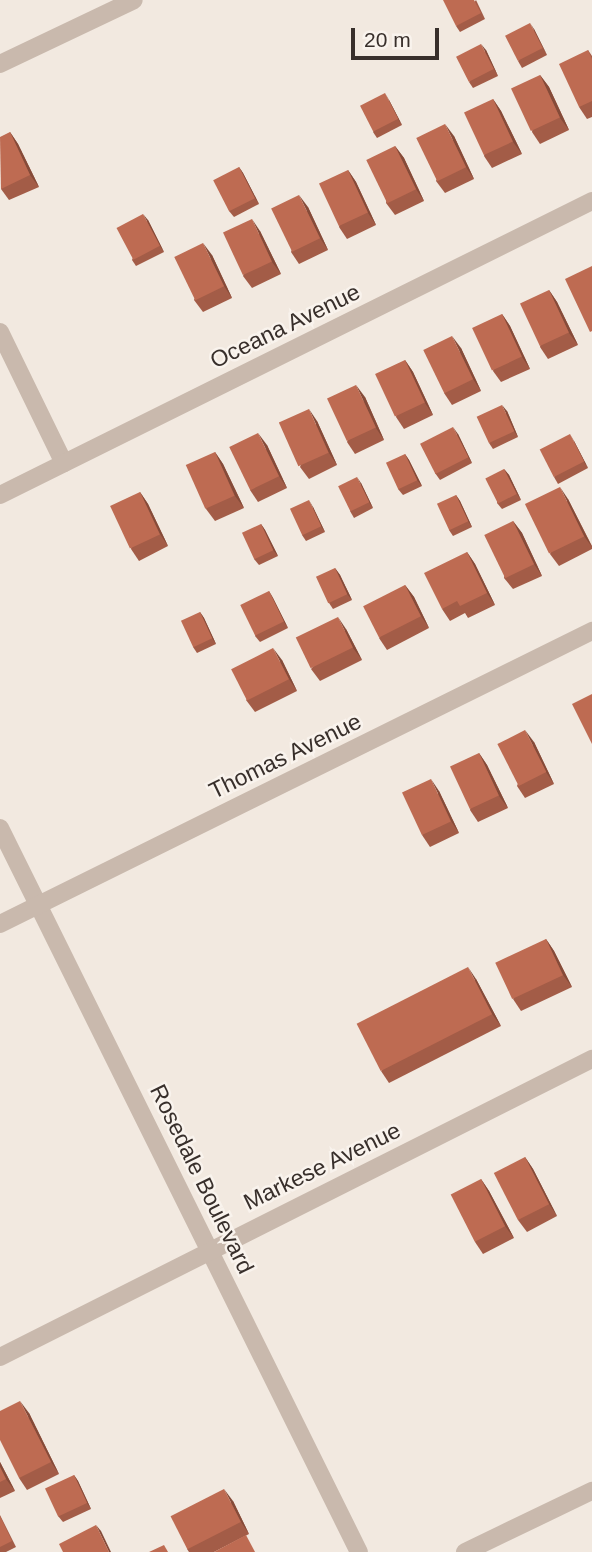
<!DOCTYPE html>
<html>
<head>
<meta charset="utf-8">
<style>
  body { margin:0 }
  #map { position:relative; width:592px; height:1552px; overflow:hidden; background:#f2e9e0; font-family:Arial,sans-serif }
  div>[style] { position:absolute }
  .minor>* { height:18px; margin:-9px; padding:0 9px; transform-origin:9px; border-radius:9px; background:#c9b9ad }
  .wall>* { inset:0; background:#a35c47 }
  .shaded-wall>* { inset:0; background:#854b39 }
  .building>* { inset:0; background:#be6b52; transform-origin:0 0 }
  span { translate:-50% -50%; white-space:nowrap; text-align:center; line-height:1.15; -webkit-text-stroke:5px #f9f3ed; paint-order:stroke }
  .street-label { font-size:23px; color:#382f2b }
  .scale { position:absolute; left:351px; top:28px; width:88px; height:32px; box-sizing:border-box; border:4px solid #382f2b; border-top:0; padding-left:9px; font-size:21px; line-height:24px; white-space:nowrap; color:#382f2b; -webkit-text-stroke:5px #f9f3ed; paint-order:stroke }
</style>
</head>
<body>
<div id="map">
  <div class="minor">
    <div style="left:0;top:64px;width:148px;rotate:-25.5deg"></div>
    <div style="left:0;top:332px;width:146px;rotate:64deg"></div>
    <div style="left:0;top:495px;width:661px;rotate:-26.41deg"></div>
    <div style="left:0;top:828px;width:808px;rotate:63.63deg"></div>
    <div style="left:0;top:924px;width:661px;rotate:-26.33deg"></div>
    <div style="left:0;top:1357px;width:663px;rotate:-26.72deg"></div>
    <div style="left:465px;top:1552px;width:141px;rotate:-25.7deg"></div>
  </div>
  <div class="wall">
    <div style="clip-path:polygon(476px 0,485px 19px,460px 32px,456px 26px)"></div>
    <div style="clip-path:polygon(534px 29px,547px 55px,522px 68px,518px 61px)"></div>
    <div style="clip-path:polygon(486px 50px,498px 76px,473px 88px,469px 82px)"></div>
    <div style="clip-path:polygon(588px 50px,592px 56px,592px 117px,587px 119px,579px 107px)"></div>
    <div style="clip-path:polygon(540px 75px,549px 87px,569px 130px,540px 144px,532px 132px)"></div>
    <div style="clip-path:polygon(493px 99px,501px 111px,522px 154px,492px 168px,484px 156px)"></div>
    <div style="clip-path:polygon(389px 100px,402px 125px,377px 138px,373px 132px)"></div>
    <div style="clip-path:polygon(10px 132px,18px 144px,39px 187px,9px 200px,1px 189px)"></div>
    <div style="clip-path:polygon(454px 136px,474px 179px,445px 193px,436px 181px)"></div>
    <div style="clip-path:polygon(395px 146px,404px 158px,424px 201px,395px 215px,386px 203px)"></div>
    <div style="clip-path:polygon(239px 167px,243px 173px,259px 204px,234px 217px,229px 211px)"></div>
    <div style="clip-path:polygon(348px 170px,356px 182px,376px 225px,347px 239px,339px 227px)"></div>
    <div style="clip-path:polygon(308px 207px,328px 250px,299px 264px,291px 252px)"></div>
    <div style="clip-path:polygon(148px 220px,164px 252px,136px 266px,132px 260px)"></div>
    <div style="clip-path:polygon(260px 231px,281px 274px,252px 288px,243px 276px)"></div>
    <div style="clip-path:polygon(212px 255px,232px 298px,203px 312px,194px 300px)"></div>
    <div style="clip-path:polygon(549px 290px,557px 302px,578px 345px,548px 359px,540px 347px)"></div>
    <div style="clip-path:polygon(502px 314px,510px 326px,530px 369px,501px 382px,493px 371px)"></div>
    <div style="clip-path:polygon(461px 348px,481px 391px,452px 405px,444px 393px)"></div>
    <div style="clip-path:polygon(405px 360px,413px 372px,433px 415px,404px 429px,396px 417px)"></div>
    <div style="clip-path:polygon(365px 397px,384px 440px,355px 454px,347px 442px)"></div>
    <div style="clip-path:polygon(507px 411px,518px 437px,493px 449px,489px 443px)"></div>
    <div style="clip-path:polygon(317px 421px,337px 465px,309px 479px,300px 467px)"></div>
    <div style="clip-path:polygon(458px 434px,472px 463px,440px 480px,435px 473px)"></div>
    <div style="clip-path:polygon(574px 441px,588px 468px,558px 484px,554px 477px)"></div>
    <div style="clip-path:polygon(267px 445px,287px 488px,258px 502px,250px 490px)"></div>
    <div style="clip-path:polygon(215px 452px,223px 464px,244px 508px,215px 521px,206px 509px)"></div>
    <div style="clip-path:polygon(405px 454px,409px 460px,422px 486px,403px 495px,398px 489px)"></div>
    <div style="clip-path:polygon(504px 469px,509px 475px,521px 500px,502px 509px,497px 503px)"></div>
    <div style="clip-path:polygon(361px 483px,373px 508px,354px 518px,350px 511px)"></div>
    <div style="clip-path:polygon(140px 492px,148px 504px,168px 546px,139px 561px,131px 549px)"></div>
    <div style="clip-path:polygon(456px 495px,460px 501px,472px 527px,453px 536px,449px 530px)"></div>
    <div style="clip-path:polygon(568px 499px,592px 546px,592px 549px,559px 566px,550px 554px)"></div>
    <div style="clip-path:polygon(313px 507px,325px 532px,306px 541px,302px 535px)"></div>
    <div style="clip-path:polygon(513px 521px,522px 533px,542px 576px,513px 589px,504px 578px)"></div>
    <div style="clip-path:polygon(261px 524px,265px 530px,278px 556px,259px 565px,254px 559px)"></div>
    <div style="clip-path:polygon(467px 552px,475px 564px,495px 605px,468px 618px,465px 613px,450px 621px,442px 609px)"></div>
    <div style="clip-path:polygon(335px 568px,340px 575px,352px 600px,333px 609px,329px 603px)"></div>
    <div style="clip-path:polygon(405px 585px,414px 597px,429px 628px,387px 650px,379px 638px)"></div>
    <div style="clip-path:polygon(269px 591px,273px 598px,288px 628px,260px 642px,255px 636px)"></div>
    <div style="clip-path:polygon(200px 612px,204px 618px,216px 644px,197px 653px,193px 647px)"></div>
    <div style="clip-path:polygon(346px 629px,362px 660px,320px 681px,311px 669px)"></div>
    <div style="clip-path:polygon(282px 660px,297px 691px,255px 712px,246px 700px)"></div>
    <div style="clip-path:polygon(534px 742px,554px 784px,525px 798px,517px 786px)"></div>
    <div style="clip-path:polygon(479px 753px,487px 765px,508px 808px,478px 822px,470px 810px)"></div>
    <div style="clip-path:polygon(439px 791px,459px 833px,430px 847px,422px 835px)"></div>
    <div style="clip-path:polygon(546px 939px,554px 951px,572px 987px,521px 1011px,513px 999px)"></div>
    <div style="clip-path:polygon(476px 979px,501px 1026px,389px 1083px,381px 1071px)"></div>
    <div style="clip-path:polygon(525px 1157px,533px 1169px,557px 1216px,527px 1232px,518px 1220px)"></div>
    <div style="clip-path:polygon(481px 1179px,489px 1191px,514px 1238px,483px 1254px,475px 1242px)"></div>
    <div style="clip-path:polygon(29px 1413px,59px 1474px,27px 1490px,19px 1478px)"></div>
    <div style="clip-path:polygon(0 1462px,15px 1491px,0 1498px)"></div>
    <div style="clip-path:polygon(74px 1475px,78px 1481px,91px 1509px,63px 1522px,58px 1516px)"></div>
    <div style="clip-path:polygon(233px 1501px,249px 1534px,214px 1552px,189px 1552px,187px 1549px)"></div>
    <div style="clip-path:polygon(0 1515px,16px 1547px,6px 1552px,0 1552px)"></div>
  </div>
  <div class="shaded-wall">
    <div style="clip-path:polygon(530px 23px,534px 29px,547px 55px,543px 48px)"></div>
    <div style="clip-path:polygon(481px 44px,486px 50px,498px 76px,494px 69px)"></div>
    <div style="clip-path:polygon(540px 75px,549px 87px,569px 130px,560px 118px)"></div>
    <div style="clip-path:polygon(385px 93px,389px 100px,402px 125px,398px 119px)"></div>
    <div style="clip-path:polygon(493px 99px,501px 111px,522px 154px,513px 142px)"></div>
    <div style="clip-path:polygon(445px 124px,454px 136px,474px 179px,466px 167px)"></div>
    <div style="clip-path:polygon(10px 132px,18px 144px,39px 187px,30px 175px)"></div>
    <div style="clip-path:polygon(395px 146px,404px 158px,424px 201px,416px 189px)"></div>
    <div style="clip-path:polygon(239px 167px,243px 173px,259px 204px,255px 198px)"></div>
    <div style="clip-path:polygon(348px 170px,356px 182px,376px 225px,368px 213px)"></div>
    <div style="clip-path:polygon(299px 195px,308px 207px,328px 250px,320px 238px)"></div>
    <div style="clip-path:polygon(143px 214px,148px 220px,164px 252px,160px 246px)"></div>
    <div style="clip-path:polygon(252px 219px,260px 231px,281px 274px,272px 262px)"></div>
    <div style="clip-path:polygon(203px 243px,212px 255px,232px 298px,224px 286px)"></div>
    <div style="clip-path:polygon(549px 290px,557px 302px,578px 345px,569px 333px)"></div>
    <div style="clip-path:polygon(502px 314px,510px 326px,530px 369px,522px 357px)"></div>
    <div style="clip-path:polygon(452px 336px,461px 348px,481px 391px,473px 379px)"></div>
    <div style="clip-path:polygon(405px 360px,413px 372px,433px 415px,425px 403px)"></div>
    <div style="clip-path:polygon(356px 385px,365px 397px,384px 440px,376px 428px)"></div>
    <div style="clip-path:polygon(502px 405px,507px 411px,518px 437px,514px 431px)"></div>
    <div style="clip-path:polygon(309px 409px,317px 421px,337px 465px,329px 453px)"></div>
    <div style="clip-path:polygon(453px 427px,458px 434px,472px 463px,468px 457px)"></div>
    <div style="clip-path:polygon(258px 433px,267px 445px,287px 488px,279px 476px)"></div>
    <div style="clip-path:polygon(570px 434px,574px 441px,588px 468px,584px 462px)"></div>
    <div style="clip-path:polygon(215px 452px,223px 464px,244px 508px,235px 496px)"></div>
    <div style="clip-path:polygon(405px 454px,409px 460px,422px 486px,417px 480px)"></div>
    <div style="clip-path:polygon(504px 469px,509px 475px,521px 500px,517px 494px)"></div>
    <div style="clip-path:polygon(357px 477px,361px 483px,373px 508px,369px 502px)"></div>
    <div style="clip-path:polygon(560px 487px,568px 499px,592px 547px,584px 536px)"></div>
    <div style="clip-path:polygon(140px 492px,148px 504px,168px 546px,160px 534px)"></div>
    <div style="clip-path:polygon(456px 495px,460px 501px,472px 527px,468px 521px)"></div>
    <div style="clip-path:polygon(309px 500px,313px 507px,325px 532px,321px 526px)"></div>
    <div style="clip-path:polygon(513px 521px,522px 533px,542px 576px,534px 564px)"></div>
    <div style="clip-path:polygon(261px 524px,265px 530px,278px 556px,273px 550px)"></div>
    <div style="clip-path:polygon(467px 552px,475px 564px,495px 605px,487px 593px)"></div>
    <div style="clip-path:polygon(335px 568px,340px 575px,352px 600px,347px 594px)"></div>
    <div style="clip-path:polygon(405px 585px,414px 597px,429px 628px,421px 616px)"></div>
    <div style="clip-path:polygon(269px 591px,273px 598px,288px 628px,284px 622px)"></div>
    <div style="clip-path:polygon(200px 612px,204px 618px,216px 644px,212px 638px)"></div>
    <div style="clip-path:polygon(338px 617px,346px 629px,362px 660px,353px 648px)"></div>
    <div style="clip-path:polygon(273px 648px,282px 660px,297px 691px,289px 679px)"></div>
    <div style="clip-path:polygon(525px 730px,534px 742px,554px 784px,546px 772px)"></div>
    <div style="clip-path:polygon(479px 753px,487px 765px,508px 808px,499px 796px)"></div>
    <div style="clip-path:polygon(431px 779px,439px 791px,459px 833px,451px 821px)"></div>
    <div style="clip-path:polygon(546px 939px,554px 951px,572px 987px,563px 975px)"></div>
    <div style="clip-path:polygon(468px 967px,476px 979px,501px 1026px,492px 1014px)"></div>
    <div style="clip-path:polygon(525px 1157px,533px 1169px,557px 1216px,549px 1204px)"></div>
    <div style="clip-path:polygon(481px 1179px,489px 1191px,514px 1238px,505px 1226px)"></div>
    <div style="clip-path:polygon(20px 1401px,29px 1413px,59px 1474px,51px 1462px)"></div>
    <div style="clip-path:polygon(0 1462px,15px 1491px,6px 1479px,0 1467px)"></div>
    <div style="clip-path:polygon(74px 1475px,78px 1481px,91px 1509px,87px 1503px)"></div>
    <div style="clip-path:polygon(224px 1489px,233px 1501px,249px 1534px,241px 1522px)"></div>
    <div style="clip-path:polygon(96px 1525px,101px 1531px,111px 1552px,109px 1552px)"></div>
  </div>
  <div class="building">
    <div style="clip-path:polygon(443px 0,474px 0,481px 13px,456px 26px)"></div>
    <div style="left:530px;top:23px;width:28px;height:28px;rotate:63deg"></div>
    <div style="left:481px;top:44px;width:28px;height:28px;rotate:63deg"></div>
    <div style="clip-path:polygon(588px 50px,592px 59px,592px 101px,579px 107px,559px 64px)"></div>
    <div style="left:540px;top:75px;width:47px;height:32px;rotate:65deg"></div>
    <div style="left:385px;top:93px;width:29px;height:28px;rotate:63deg"></div>
    <div style="left:493px;top:99px;width:47px;height:32px;rotate:65deg"></div>
    <div style="left:445px;top:124px;width:48px;height:32px;rotate:64deg"></div>
    <div style="clip-path:polygon(10px 132px,30px 175px,1px 189px,0 137px)"></div>
    <div style="left:395px;top:146px;width:48px;height:32px;rotate:64deg"></div>
    <div style="left:239px;top:167px;width:35px;height:29px;rotate:63deg"></div>
    <div style="left:348px;top:170px;width:47px;height:32px;rotate:65deg"></div>
    <div style="left:299px;top:195px;width:48px;height:31px;rotate:64deg"></div>
    <div style="left:143px;top:214px;width:36px;height:30px;rotate:62deg"></div>
    <div style="left:252px;top:219px;width:47px;height:32px;rotate:65deg"></div>
    <div style="left:203px;top:243px;width:48px;height:32px;rotate:64deg"></div>
    <div style="clip-path:polygon(592px 266px,592px 331px,590px 332px,565px 279px)"></div>
    <div style="left:549px;top:290px;width:47px;height:32px;rotate:65deg"></div>
    <div style="left:502px;top:314px;width:47px;height:33px;rotate:65deg"></div>
    <div style="left:452px;top:336px;width:48px;height:32px;rotate:64deg"></div>
    <div style="left:405px;top:360px;width:47px;height:33px;rotate:65deg"></div>
    <div style="left:356px;top:385px;width:47px;height:32px;rotate:65deg"></div>
    <div style="left:502px;top:405px;width:29px;height:28px;rotate:65deg"></div>
    <div style="left:309px;top:409px;width:48px;height:33px;rotate:66deg"></div>
    <div style="left:453px;top:427px;width:34px;height:37px;rotate:63deg"></div>
    <div style="left:258px;top:433px;width:48px;height:32px;rotate:64deg"></div>
    <div style="left:570px;top:434px;width:31px;height:34px;rotate:63deg"></div>
    <div style="left:215px;top:452px;width:48px;height:32px;rotate:66deg"></div>
    <div style="left:405px;top:454px;width:29px;height:21px;rotate:65deg"></div>
    <div style="left:504px;top:469px;width:28px;height:21px;rotate:63deg"></div>
    <div style="left:357px;top:477px;width:28px;height:21px;rotate:64deg"></div>
    <div style="left:560px;top:487px;width:55px;height:39px;rotate:64deg"></div>
    <div style="left:140px;top:492px;width:47px;height:33px;rotate:65deg"></div>
    <div style="left:456px;top:495px;width:29px;height:21px;rotate:65deg"></div>
    <div style="left:309px;top:500px;width:29px;height:21px;rotate:65deg"></div>
    <div style="left:513px;top:521px;width:48px;height:32px;rotate:64deg"></div>
    <div style="left:261px;top:524px;width:29px;height:21px;rotate:65deg"></div>
    <div style="clip-path:polygon(467px 552px,487px 593px,460px 606px,457px 601px,442px 609px,424px 573px)"></div>
    <div style="left:335px;top:568px;width:29px;height:21px;rotate:65deg"></div>
    <div style="left:405px;top:585px;width:35px;height:47px;rotate:63deg"></div>
    <div style="left:269px;top:591px;width:34px;height:32px;rotate:64deg"></div>
    <div style="left:200px;top:612px;width:29px;height:21px;rotate:65deg"></div>
    <div style="left:338px;top:617px;width:34px;height:47px;rotate:64deg"></div>
    <div style="left:273px;top:648px;width:35px;height:47px;rotate:63deg"></div>
    <div style="clip-path:polygon(592px 694px,592px 744px,572px 704px)"></div>
    <div style="left:525px;top:730px;width:47px;height:31px;rotate:63deg"></div>
    <div style="left:479px;top:753px;width:47px;height:32px;rotate:65deg"></div>
    <div style="left:431px;top:779px;width:47px;height:32px;rotate:65deg"></div>
    <div style="left:546px;top:939px;width:40px;height:56px;rotate:65deg"></div>
    <div style="left:468px;top:967px;width:53px;height:125px;rotate:63deg"></div>
    <div style="left:525px;top:1157px;width:53px;height:35px;rotate:63deg"></div>
    <div style="left:481px;top:1179px;width:53px;height:34px;rotate:63deg"></div>
    <div style="clip-path:polygon(20px 1401px,51px 1462px,19px 1478px,0 1440px,0 1411px)"></div>
    <div style="clip-path:polygon(0 1467px,6px 1479px,0 1482px)"></div>
    <div style="left:74px;top:1475px;width:31px;height:32px;rotate:65deg"></div>
    <div style="left:224px;top:1489px;width:37px;height:60px;rotate:63deg"></div>
    <div style="clip-path:polygon(0 1516px,12px 1541px,0 1547px)"></div>
    <div style="clip-path:polygon(96px 1525px,109px 1552px,63px 1552px,59px 1544px)"></div>
    <div style="clip-path:polygon(246px 1535px,255px 1552px,214px 1552px)"></div>
    <div style="clip-path:polygon(164px 1545px,168px 1552px,149px 1552px)"></div>
  </div>
  <div class="street-label">
    <span style="left:285px;top:326px;rotate:-26deg">Oceana Avenue</span>
    <span style="left:285px;top:756px;rotate:-26deg">Thomas Avenue</span>
    <span style="left:322px;top:1166px;rotate:-26deg">Markese Avenue</span>
    <span style="left:202px;top:1179px;rotate:64deg">Rosedale Boulevard</span>
  </div>
  <div class="scale">20 m</div>
</div>
</body>
</html>
